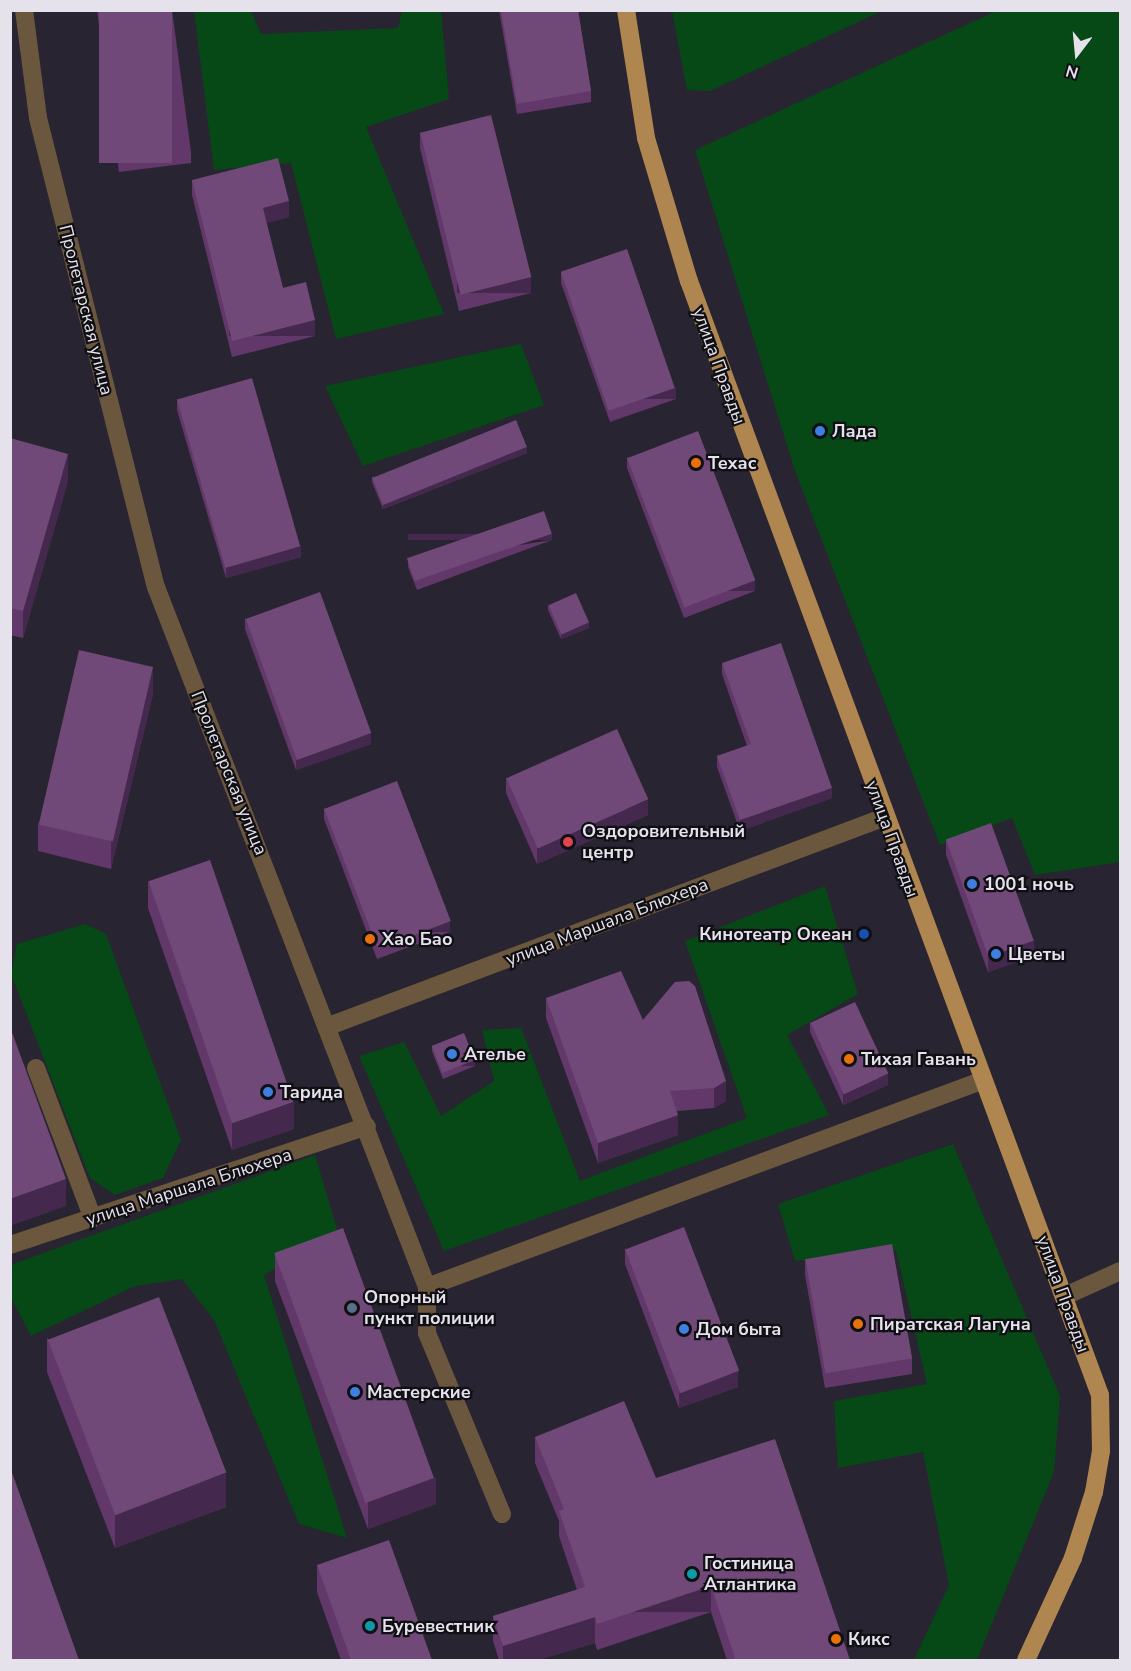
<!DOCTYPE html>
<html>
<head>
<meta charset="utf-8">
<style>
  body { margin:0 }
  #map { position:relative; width:1131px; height:1671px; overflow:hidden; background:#282431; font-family:"Nunito Sans",sans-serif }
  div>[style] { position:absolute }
  .green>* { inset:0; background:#074817 }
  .minor>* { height:18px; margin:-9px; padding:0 9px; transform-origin:9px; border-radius:9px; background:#6b573e }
  .major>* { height:18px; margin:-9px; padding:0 9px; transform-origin:9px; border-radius:9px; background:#af864f }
  .wall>* { inset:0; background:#62376a }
  .shaded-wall>* { inset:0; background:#45284d; transform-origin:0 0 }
  .building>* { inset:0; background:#704978; transform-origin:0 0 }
  .dots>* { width:16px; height:16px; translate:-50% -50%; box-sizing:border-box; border:3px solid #100f14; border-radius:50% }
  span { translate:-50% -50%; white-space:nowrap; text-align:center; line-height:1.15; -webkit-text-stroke:4.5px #100f14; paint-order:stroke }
  .street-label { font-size:18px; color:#e5e2eb }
  .poi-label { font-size:18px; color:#e5e2eb; font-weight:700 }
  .left { translate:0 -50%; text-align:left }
  .right { translate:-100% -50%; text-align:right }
  .frame { position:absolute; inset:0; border:12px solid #e5e2eb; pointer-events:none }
  .north { position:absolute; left:1047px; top:24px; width:60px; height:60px; -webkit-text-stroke:4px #100f14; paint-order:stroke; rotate:196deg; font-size:16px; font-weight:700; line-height:24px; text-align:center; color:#e5e2eb }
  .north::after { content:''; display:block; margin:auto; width:21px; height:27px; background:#e5e2eb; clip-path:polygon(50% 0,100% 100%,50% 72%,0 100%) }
</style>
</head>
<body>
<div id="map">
  <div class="green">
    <div style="clip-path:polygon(194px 11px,251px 11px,261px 34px,398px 28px,402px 11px,441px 11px,449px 99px,366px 127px,444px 314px,336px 339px,291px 163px,214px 170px)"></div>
    <div style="clip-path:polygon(672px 11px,672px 10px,882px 11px,710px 91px,687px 90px)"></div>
    <div style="clip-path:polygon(996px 11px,1120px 11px,1120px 862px,1035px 875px,1012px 818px,940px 845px,795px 471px,695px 150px)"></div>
    <div style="clip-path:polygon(521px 344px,544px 405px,363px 466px,325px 386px)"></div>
    <div style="clip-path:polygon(825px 886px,858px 994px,787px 1035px,829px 1115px,444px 1251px,359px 1056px,404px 1042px,441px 1116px,494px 1081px,482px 1030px,521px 1028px,580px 1181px,747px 1118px,685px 941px)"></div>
    <div style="clip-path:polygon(85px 924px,106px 934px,181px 1140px,163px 1178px,115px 1195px,90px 1178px,11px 974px,17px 944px)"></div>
    <div style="clip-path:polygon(953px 1144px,1060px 1396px,1054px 1472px,977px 1660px,914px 1660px,949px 1585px,923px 1452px,838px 1468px,834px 1401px,927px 1384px,896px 1250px,795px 1261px,778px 1204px)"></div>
    <div style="clip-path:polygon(315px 1155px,338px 1232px,264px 1275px,347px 1538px,299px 1524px,214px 1320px,182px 1279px,135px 1286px,31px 1336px,11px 1298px,10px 1265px)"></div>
  </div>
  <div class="minor">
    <div style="left:24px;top:10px;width:109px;rotate:82.6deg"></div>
    <div style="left:38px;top:118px;width:484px;rotate:75.9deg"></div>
    <div style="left:156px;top:587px;width:751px;rotate:68.84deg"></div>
    <div style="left:427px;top:1287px;width:46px;rotate:90deg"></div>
    <div style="left:427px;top:1333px;width:196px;rotate:67.5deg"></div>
    <div style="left:329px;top:1026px;width:594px;rotate:-20.6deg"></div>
    <div style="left:36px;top:1068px;width:161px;rotate:69.3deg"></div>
    <div style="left:10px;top:1245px;width:376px;rotate:-18.4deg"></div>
    <div style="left:427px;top:1287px;width:591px;rotate:-20.4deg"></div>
    <div style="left:1065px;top:1296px;width:60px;rotate:-24.4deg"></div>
  </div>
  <div class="major">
    <div style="left:626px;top:10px;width:130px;rotate:81.1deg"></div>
    <div style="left:646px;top:138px;width:149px;rotate:73.3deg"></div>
    <div style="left:689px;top:281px;width:1187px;rotate:69.75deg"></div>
    <div style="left:1100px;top:1395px;width:56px;rotate:89deg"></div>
    <div style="left:1101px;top:1451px;width:42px;rotate:99.7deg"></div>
    <div style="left:1094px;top:1492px;width:69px;rotate:107.7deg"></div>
    <div style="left:1073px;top:1558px;width:112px;rotate:114.7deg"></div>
  </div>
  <div class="wall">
    <div style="clip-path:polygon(97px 10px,172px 10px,191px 152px,191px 163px,119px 172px)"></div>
    <div style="clip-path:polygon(499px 10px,578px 10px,591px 91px,591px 102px,517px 114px)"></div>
    <div style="clip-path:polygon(420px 132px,531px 293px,459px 311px,420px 148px)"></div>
    <div style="clip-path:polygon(192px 180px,289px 217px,266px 223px,283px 288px,315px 336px,232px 357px,192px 195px)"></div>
    <div style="clip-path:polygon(561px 272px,676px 399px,610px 422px,561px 283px)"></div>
    <div style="clip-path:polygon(177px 399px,301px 557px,226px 578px,177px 410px)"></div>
    <div style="clip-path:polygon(10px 438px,68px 481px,23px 638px,10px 635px)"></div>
    <div style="clip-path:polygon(527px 453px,383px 509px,372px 482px,372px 477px)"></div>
    <div style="clip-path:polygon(627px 457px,755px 591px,684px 618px,627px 468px)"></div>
    <div style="clip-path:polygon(552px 540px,417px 590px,408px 567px,408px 562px)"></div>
    <div style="clip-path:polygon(548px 605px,589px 628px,561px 639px,548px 610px)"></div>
    <div style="clip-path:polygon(245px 618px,371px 744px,296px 770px,245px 629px)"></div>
    <div style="clip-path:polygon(722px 663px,832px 798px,740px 831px,717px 767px,717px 756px,747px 746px,722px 674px)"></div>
    <div style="clip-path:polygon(153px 694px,111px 869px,38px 851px,38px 824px)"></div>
    <div style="clip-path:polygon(506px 778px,648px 815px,537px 864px,506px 793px)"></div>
    <div style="clip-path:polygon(324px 808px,450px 932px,377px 959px,324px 819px)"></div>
    <div style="clip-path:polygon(946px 839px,1034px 956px,988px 972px,946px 855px)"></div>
    <div style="clip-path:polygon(148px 881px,294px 1129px,232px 1150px,148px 908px)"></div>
    <div style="clip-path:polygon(675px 982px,726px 1101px,714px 1108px,677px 1111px,678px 1135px,598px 1163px,546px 1018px,546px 998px,643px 1020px)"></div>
    <div style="clip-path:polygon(810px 1022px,888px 1085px,843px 1105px,810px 1032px)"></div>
    <div style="clip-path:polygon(432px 1046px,475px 1066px,443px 1079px,432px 1051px)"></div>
    <div style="clip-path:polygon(625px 1248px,738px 1387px,679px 1408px,625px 1264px)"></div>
    <div style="clip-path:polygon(275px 1254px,436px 1504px,368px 1529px,275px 1281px)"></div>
    <div style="clip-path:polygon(805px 1259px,912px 1358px,912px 1374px,825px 1388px,805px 1275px)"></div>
    <div style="clip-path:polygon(47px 1338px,226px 1507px,115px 1548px,47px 1372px)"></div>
    <div style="clip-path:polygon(535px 1437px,656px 1478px,850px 1660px,727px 1660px,711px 1612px,597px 1650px,595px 1643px,538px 1660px,499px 1660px,493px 1641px,493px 1616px,577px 1590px,559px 1536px,559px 1521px,535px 1463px)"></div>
    <div style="clip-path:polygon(317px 1565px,432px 1660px,341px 1660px,317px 1592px)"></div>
  </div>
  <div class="shaded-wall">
    <div style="clip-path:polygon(289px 201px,289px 217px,263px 224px,263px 208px)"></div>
    <div style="left:531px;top:277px;width:16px;height:74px;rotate:90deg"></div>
    <div style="left:315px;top:320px;width:16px;height:86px;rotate:90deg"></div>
    <div style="left:676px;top:388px;width:11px;height:70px;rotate:90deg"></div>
    <div style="clip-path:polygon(527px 447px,527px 453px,383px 509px,383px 504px)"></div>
    <div style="clip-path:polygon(68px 454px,68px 481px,23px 638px,23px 611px)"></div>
    <div style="left:552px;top:534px;width:6px;height:144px;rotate:90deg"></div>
    <div style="clip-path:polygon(301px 546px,301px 557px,226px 578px,226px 568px)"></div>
    <div style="left:755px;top:580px;width:11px;height:76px;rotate:90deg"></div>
    <div style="clip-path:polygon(589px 622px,589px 628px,561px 639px,561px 634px)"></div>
    <div style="clip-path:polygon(153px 667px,153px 694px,111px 869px,111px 841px)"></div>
    <div style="clip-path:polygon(371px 733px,371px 744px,296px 770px,296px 760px)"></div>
    <div style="clip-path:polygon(832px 788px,832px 798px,740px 831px,740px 820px)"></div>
    <div style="clip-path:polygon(648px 800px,648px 815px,537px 864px,537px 848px)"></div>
    <div style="left:450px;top:921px;width:11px;height:78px;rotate:90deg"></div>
    <div style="clip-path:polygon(1034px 940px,1034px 956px,988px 972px,988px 957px)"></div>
    <div style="left:475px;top:1060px;width:6px;height:35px;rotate:90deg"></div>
    <div style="clip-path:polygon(888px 1074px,888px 1085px,843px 1105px,843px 1094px)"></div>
    <div style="clip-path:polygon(726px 1081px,726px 1101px,714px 1108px,714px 1088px)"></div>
    <div style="clip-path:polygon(294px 1102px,294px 1129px,232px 1150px,232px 1123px)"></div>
    <div style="clip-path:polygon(678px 1115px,678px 1135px,598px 1163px,598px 1143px)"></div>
    <div style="clip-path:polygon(66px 1179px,66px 1206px,10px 1226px,10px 1199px)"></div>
    <div style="clip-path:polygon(738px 1371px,738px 1387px,679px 1408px,679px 1393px)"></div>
    <div style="clip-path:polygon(226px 1473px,226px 1507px,115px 1548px,115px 1514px)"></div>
    <div style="clip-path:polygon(436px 1477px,436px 1504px,368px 1529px,368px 1502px)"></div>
    <div style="left:711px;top:1586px;width:26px;height:120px;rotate:90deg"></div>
    <div style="clip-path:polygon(595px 1617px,595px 1643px,538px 1660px,503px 1660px,503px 1646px)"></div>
  </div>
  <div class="building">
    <div style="left:99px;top:10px;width:73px;height:153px"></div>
    <div style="clip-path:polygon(501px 10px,578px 10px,591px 91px,517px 104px)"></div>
    <div style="left:491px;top:115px;width:167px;height:73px;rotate:76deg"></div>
    <div style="clip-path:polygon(278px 158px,289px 201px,263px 208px,283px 288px,306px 282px,315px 320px,232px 341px,192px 180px)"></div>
    <div style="left:627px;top:249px;width:147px;height:70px;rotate:71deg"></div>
    <div style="left:252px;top:378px;width:175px;height:78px;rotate:74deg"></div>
    <div style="left:516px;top:420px;width:29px;height:155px;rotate:68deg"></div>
    <div style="left:698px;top:431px;width:160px;height:76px;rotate:69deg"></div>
    <div style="clip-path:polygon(10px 438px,68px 454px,23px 611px,10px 608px)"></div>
    <div style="left:544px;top:511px;width:24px;height:145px;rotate:71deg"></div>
    <div style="left:320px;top:592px;width:150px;height:79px;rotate:70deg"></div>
    <div style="left:576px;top:593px;width:32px;height:30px;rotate:66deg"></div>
    <div style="clip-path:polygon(781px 643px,832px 788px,740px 820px,717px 756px,751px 744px,722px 663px)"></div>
    <div style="left:79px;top:650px;width:76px;height:179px;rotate:13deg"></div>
    <div style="left:617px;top:729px;width:77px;height:121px;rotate:66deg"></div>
    <div style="left:397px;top:781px;width:150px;height:78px;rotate:69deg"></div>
    <div style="left:991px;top:823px;width:125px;height:48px;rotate:70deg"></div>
    <div style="left:210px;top:860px;width:256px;height:65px;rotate:71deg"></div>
    <div style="clip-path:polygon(621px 971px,643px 1020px,675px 982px,689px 981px,695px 986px,726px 1081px,714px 1088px,670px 1091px,678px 1115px,598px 1143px,546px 998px)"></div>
    <div style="left:855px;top:1002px;width:79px;height:49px;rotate:65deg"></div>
    <div style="clip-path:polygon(10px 1027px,66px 1179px,10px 1199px)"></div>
    <div style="left:464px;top:1033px;width:29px;height:35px;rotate:68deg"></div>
    <div style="left:684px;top:1227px;width:154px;height:63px;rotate:69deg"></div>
    <div style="left:343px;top:1228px;width:266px;height:73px;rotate:70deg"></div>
    <div style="left:892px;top:1244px;width:116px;height:88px;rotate:80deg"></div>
    <div style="left:159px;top:1297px;width:188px;height:119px;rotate:69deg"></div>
    <div style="clip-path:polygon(624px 1401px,656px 1478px,775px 1439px,850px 1660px,727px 1660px,735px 1658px,711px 1586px,597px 1624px,595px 1617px,503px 1646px,493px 1616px,585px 1587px,559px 1511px,564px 1509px,535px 1437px)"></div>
    <div style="clip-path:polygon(10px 1467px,79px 1660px,10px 1660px)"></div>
    <div style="clip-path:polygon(389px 1540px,432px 1660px,351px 1660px,317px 1565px)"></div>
  </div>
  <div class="dots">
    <div style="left:820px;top:431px;background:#3f7fe0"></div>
    <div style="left:696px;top:463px;background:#e8710a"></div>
    <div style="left:568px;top:842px;background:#e0444e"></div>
    <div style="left:972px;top:884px;background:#3f7fe0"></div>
    <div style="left:864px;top:934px;background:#1a4fb4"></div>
    <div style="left:370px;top:939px;background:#e8710a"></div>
    <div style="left:996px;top:954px;background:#3f7fe0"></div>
    <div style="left:452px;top:1054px;background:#3f7fe0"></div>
    <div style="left:849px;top:1059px;background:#e8710a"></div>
    <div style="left:268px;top:1092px;background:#3f7fe0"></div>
    <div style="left:352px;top:1308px;background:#5c6f8a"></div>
    <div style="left:858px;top:1324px;background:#e8710a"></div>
    <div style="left:684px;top:1329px;background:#3f7fe0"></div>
    <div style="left:355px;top:1392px;background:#3f7fe0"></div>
    <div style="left:692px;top:1574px;background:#0f9aa8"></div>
    <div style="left:370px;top:1626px;background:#0f9aa8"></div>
    <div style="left:836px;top:1639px;background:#e8710a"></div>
  </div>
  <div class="street-label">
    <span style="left:86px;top:310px;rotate:76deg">Пролетарская улица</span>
    <span style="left:719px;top:366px;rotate:70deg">улица Правды</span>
    <span style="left:229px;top:773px;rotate:68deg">Пролетарская улица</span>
    <span style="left:892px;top:839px;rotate:70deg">улица Правды</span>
    <span style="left:607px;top:922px;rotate:-21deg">улица Маршала Блюхера</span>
    <span style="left:189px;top:1187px;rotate:-18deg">улица Маршала Блюхера</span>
    <span style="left:1063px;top:1294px;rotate:70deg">улица Правды</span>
  </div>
  <div class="poi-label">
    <span class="left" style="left:832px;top:431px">Лада</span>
    <span class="left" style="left:708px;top:463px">Техас</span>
    <span class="left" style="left:582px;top:842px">Оздоровительный<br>центр</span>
    <span class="left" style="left:984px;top:884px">1001 ночь</span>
    <span class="right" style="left:852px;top:934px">Кинотеатр Океан</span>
    <span class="left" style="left:382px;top:939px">Хао Бао</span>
    <span class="left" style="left:1008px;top:954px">Цветы</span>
    <span class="left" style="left:464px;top:1054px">Ателье</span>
    <span class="left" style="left:861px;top:1059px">Тихая Гавань</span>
    <span class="left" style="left:280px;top:1092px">Тарида</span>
    <span class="left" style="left:364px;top:1308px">Опорный<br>пункт полиции</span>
    <span class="left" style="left:870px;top:1324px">Пиратская Лагуна</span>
    <span class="left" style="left:696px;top:1329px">Дом быта</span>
    <span class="left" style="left:367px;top:1392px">Мастерские</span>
    <span class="left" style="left:704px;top:1574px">Гостиница<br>Атлантика</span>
    <span class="left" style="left:382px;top:1626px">Буревестник</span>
    <span class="left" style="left:848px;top:1639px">Кикс</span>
  </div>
  <div class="frame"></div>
  <div class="north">N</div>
</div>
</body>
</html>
